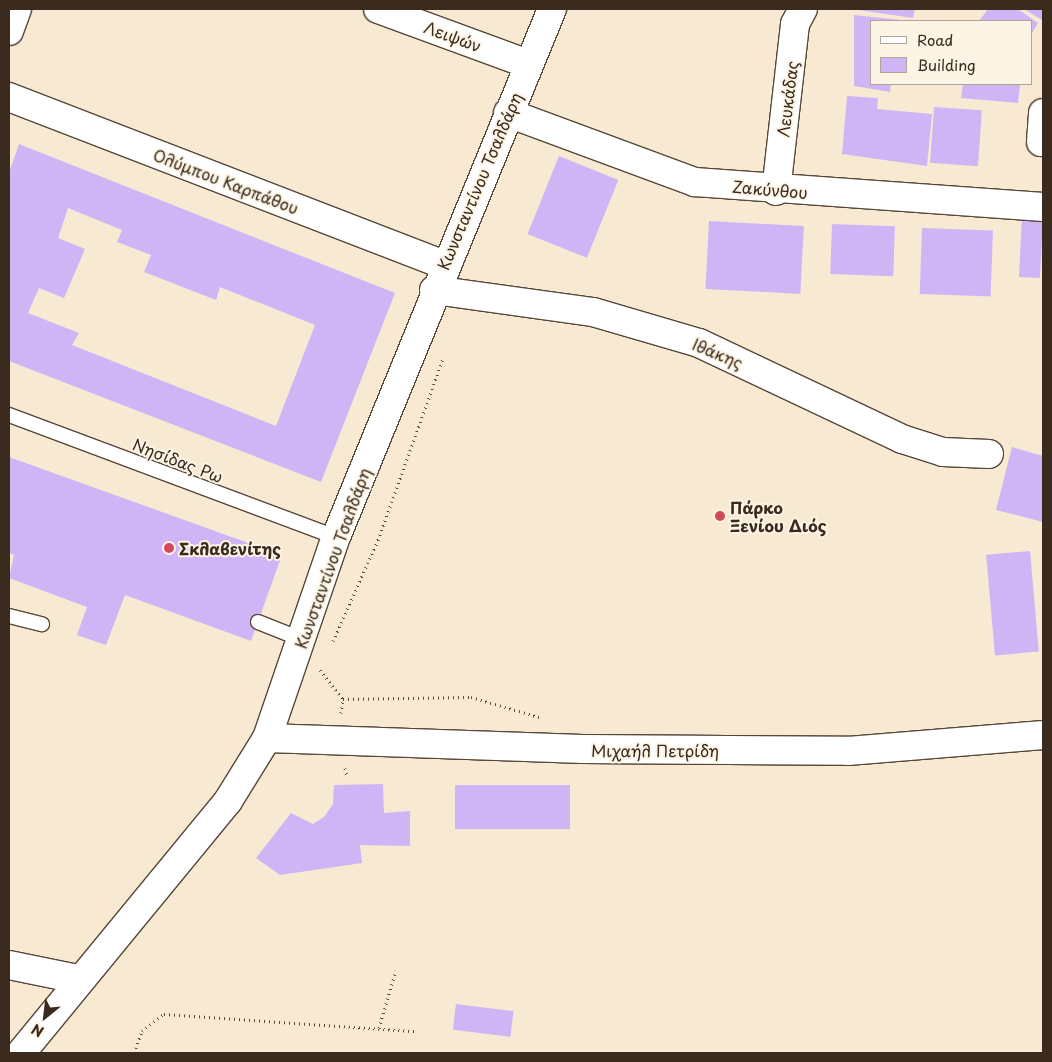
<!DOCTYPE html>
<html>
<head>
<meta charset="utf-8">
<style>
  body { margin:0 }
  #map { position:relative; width:1052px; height:1062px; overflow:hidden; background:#f8e9d2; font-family:"Playpen Sans",sans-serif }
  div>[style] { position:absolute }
  .building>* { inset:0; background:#d0b5f6; transform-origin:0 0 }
  .path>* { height:3px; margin-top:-1.5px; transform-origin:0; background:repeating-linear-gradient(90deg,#574739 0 1px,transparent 0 5px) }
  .roads { filter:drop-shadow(1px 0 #574739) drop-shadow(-1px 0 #574739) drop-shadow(0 1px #574739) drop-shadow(0 -1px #574739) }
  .lane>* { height:14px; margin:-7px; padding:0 7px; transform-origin:7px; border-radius:7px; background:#fff }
  .street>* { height:28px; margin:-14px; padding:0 14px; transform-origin:14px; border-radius:14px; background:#fff }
  .secondary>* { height:28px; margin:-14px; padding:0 14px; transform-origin:14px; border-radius:14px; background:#fff }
  .dots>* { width:14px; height:14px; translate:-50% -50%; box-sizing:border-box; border:2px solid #fcf5e5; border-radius:50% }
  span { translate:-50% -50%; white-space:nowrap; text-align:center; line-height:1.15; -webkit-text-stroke:4px #fcf5e5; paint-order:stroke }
  .street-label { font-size:16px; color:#3b2a1e }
  .poi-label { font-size:16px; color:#3b2a1e; font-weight:700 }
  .left { translate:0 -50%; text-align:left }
  .frame { position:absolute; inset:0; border:10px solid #3b2a1e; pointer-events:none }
  .legend { position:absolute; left:870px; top:20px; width:162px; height:65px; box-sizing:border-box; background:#fcf5e5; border:1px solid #afa495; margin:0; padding:6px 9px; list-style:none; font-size:15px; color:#3b2a1e }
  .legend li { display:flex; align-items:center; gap:10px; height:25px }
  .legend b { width:25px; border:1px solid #afa495 }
  .north { position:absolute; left:20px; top:992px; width:50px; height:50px; -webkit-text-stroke:4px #fcf5e5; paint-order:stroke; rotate:209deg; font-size:14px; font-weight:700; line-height:20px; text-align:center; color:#3b2a1e }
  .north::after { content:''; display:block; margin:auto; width:18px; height:22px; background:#3b2a1e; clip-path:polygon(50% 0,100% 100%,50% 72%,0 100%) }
</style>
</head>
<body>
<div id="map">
  <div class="building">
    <div style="clip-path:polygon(852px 9px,915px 9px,913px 18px)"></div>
    <div style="clip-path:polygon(988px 9px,1018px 9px,1038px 23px,1031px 35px,1031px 21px,979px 21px)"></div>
    <div style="clip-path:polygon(1024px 9px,1043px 9px,1043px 18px,1042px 20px)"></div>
    <div style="clip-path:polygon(854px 15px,901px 20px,871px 21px,871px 84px,891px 84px,890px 92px,854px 86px)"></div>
    <div style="clip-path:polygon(963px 84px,1020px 84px,1018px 103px,961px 98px)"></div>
    <div style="clip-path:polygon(847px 96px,878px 98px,877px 109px,932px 114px,927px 166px,842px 154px)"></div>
    <div style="left:934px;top:107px;width:48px;height:56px;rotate:4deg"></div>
    <div style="clip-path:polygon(evenodd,19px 144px,395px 293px,321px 482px,9px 361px,9px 173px,19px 144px,68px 208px,122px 230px,117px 242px,151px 255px,144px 272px,216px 300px,220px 287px,315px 325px,276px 426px,72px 345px,79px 333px,28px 313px,39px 288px,64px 298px,85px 249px,58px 238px,68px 208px)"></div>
    <div style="left:559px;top:156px;width:64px;height:84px;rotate:22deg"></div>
    <div style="left:1022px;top:218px;width:21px;height:59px;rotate:3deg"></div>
    <div style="left:709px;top:221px;width:95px;height:68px;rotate:3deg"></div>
    <div style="left:832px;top:224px;width:63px;height:50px;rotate:2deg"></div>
    <div style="left:922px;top:228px;width:71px;height:66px;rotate:2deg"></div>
    <div style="clip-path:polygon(1012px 447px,1043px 456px,1043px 522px,996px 510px)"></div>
    <div style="clip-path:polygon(9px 457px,282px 555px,251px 641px,125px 595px,106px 645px,77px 635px,87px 607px,9px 578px,14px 555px,9px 553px)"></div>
    <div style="left:1030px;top:551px;width:101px;height:44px;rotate:85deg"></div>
    <div style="clip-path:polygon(383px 784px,384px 813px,410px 811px,410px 846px,360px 845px,362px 863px,280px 875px,256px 858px,291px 813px,313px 824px,324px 817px,333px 804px,334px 785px)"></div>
    <div style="left:570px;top:785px;width:44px;height:115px;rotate:90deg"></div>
    <div style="left:456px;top:1004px;width:58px;height:26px;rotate:7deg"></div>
  </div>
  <div class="path">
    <div style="left:333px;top:641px;width:111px;rotate:-66deg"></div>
    <div style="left:378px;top:540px;width:193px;rotate:-70.3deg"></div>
    <div style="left:320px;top:670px;width:37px;rotate:52deg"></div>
    <div style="left:343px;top:699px;width:128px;rotate:-0.9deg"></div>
    <div style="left:471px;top:697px;width:71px;rotate:16.4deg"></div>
    <div style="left:341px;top:713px;width:14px;rotate:-82deg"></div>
    <div style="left:345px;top:768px;width:9px;rotate:77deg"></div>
    <div style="left:379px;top:1028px;width:60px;rotate:-73.7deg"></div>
    <div style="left:134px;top:1053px;width:23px;rotate:-70deg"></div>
    <div style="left:142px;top:1031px;width:28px;rotate:-38deg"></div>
    <div style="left:164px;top:1014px;width:252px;rotate:3.9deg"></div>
  </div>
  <div class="roads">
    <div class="lane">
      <div style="left:9px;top:415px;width:349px;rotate:20.5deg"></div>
      <div style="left:9px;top:616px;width:34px;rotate:14deg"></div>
      <div style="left:258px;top:622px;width:48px;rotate:21.8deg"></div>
    </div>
    <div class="street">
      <div style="left:378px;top:9px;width:160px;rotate:20.1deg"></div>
      <div style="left:9px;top:31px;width:23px;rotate:-70deg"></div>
      <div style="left:9px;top:97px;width:466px;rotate:21.1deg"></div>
      <div style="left:508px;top:113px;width:199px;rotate:20.3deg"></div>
      <div style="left:695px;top:182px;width:349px;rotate:4.1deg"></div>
      <div style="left:1041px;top:142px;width:29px;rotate:-86deg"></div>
      <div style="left:776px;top:191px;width:168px;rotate:-83.5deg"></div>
      <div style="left:795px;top:24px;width:17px;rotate:-62deg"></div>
      <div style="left:434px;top:290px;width:161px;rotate:7.9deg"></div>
      <div style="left:593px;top:312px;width:110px;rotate:16.3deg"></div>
      <div style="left:699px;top:343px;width:225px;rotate:25.3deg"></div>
      <div style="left:902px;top:439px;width:43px;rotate:17.6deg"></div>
      <div style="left:943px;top:452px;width:46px;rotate:2.5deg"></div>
      <div style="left:9px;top:965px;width:70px;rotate:11.5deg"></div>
    </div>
    <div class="secondary">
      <div style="left:267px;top:738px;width:316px;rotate:2deg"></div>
      <div style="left:583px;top:749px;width:265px;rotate:0.4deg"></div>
      <div style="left:848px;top:751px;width:196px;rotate:-4.7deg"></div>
      <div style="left:21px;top:1053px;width:326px;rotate:-50.6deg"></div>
      <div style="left:228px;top:801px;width:74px;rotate:-58.2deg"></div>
      <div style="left:267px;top:738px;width:213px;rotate:-71.1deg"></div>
      <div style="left:336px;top:537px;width:570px;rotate:-67.75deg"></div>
    </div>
  </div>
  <div class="dots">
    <div style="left:720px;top:516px;background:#d1495b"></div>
    <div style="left:169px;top:548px;background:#d1495b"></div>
  </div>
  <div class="street-label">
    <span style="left:453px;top:36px;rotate:20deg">Λειψών</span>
    <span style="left:787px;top:99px;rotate:-83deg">Λευκάδας</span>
    <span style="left:226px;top:181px;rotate:21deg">Ολύμπου Καρπάθου</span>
    <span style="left:479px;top:181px;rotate:-67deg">Κωνσταντίνου Τσαλδάρη</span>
    <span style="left:770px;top:189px;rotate:5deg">Ζακύνθου</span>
    <span style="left:718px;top:353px;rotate:23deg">Ιθάκης</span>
    <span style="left:178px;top:460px;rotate:21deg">Νησίδας Ρω</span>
    <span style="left:332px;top:558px;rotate:-70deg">Κωνσταντίνου Τσαλδάρη</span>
    <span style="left:655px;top:750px">Μιχαήλ Πετρίδη</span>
  </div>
  <div class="poi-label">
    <span class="left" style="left:730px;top:516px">Πάρκο<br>Ξενίου Διός</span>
    <span class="left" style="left:179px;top:548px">Σκλαβενίτης</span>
  </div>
  <div class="frame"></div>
  <ul class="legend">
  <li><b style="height:6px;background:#fff"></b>Road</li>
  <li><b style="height:14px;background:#d0b5f6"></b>Building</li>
  </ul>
  <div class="north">N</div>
</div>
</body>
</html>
